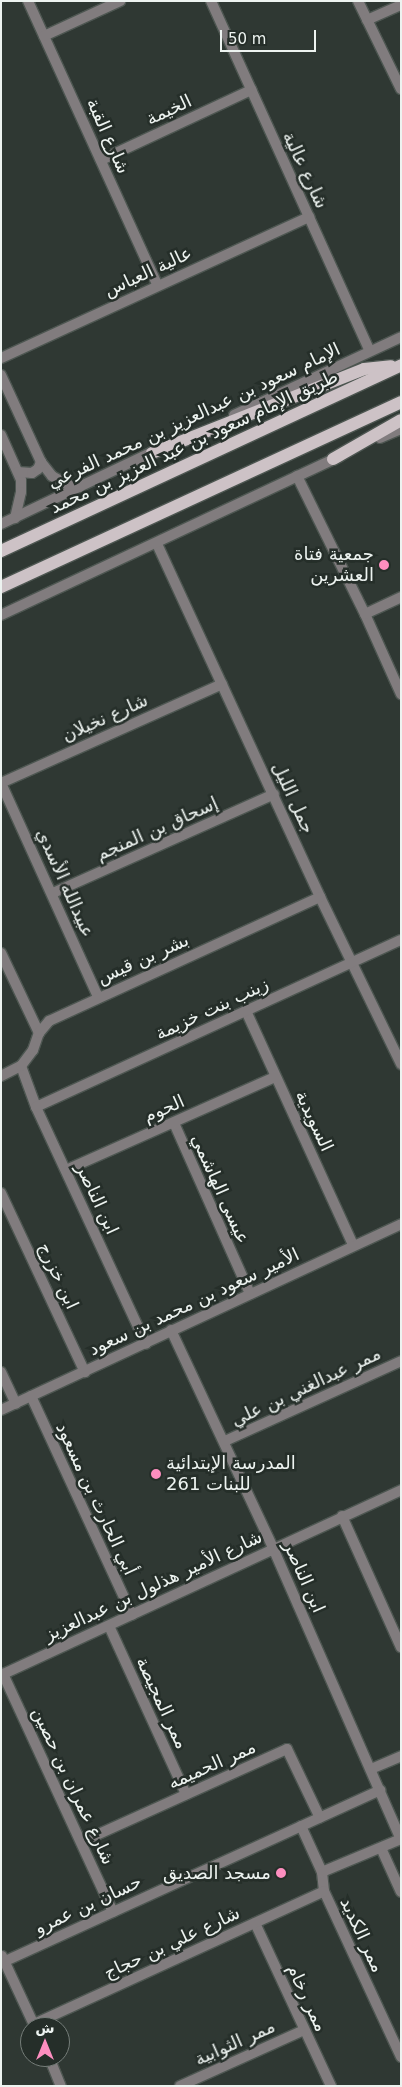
<!DOCTYPE html>
<html>
<head>
<meta charset="utf-8">
<style>
  body { margin:0 }
  #map { position:relative; width:402px; height:2087px; overflow:hidden; background:#2f3833; font-family:"DejaVu Sans","Noto Sans Arabic",sans-serif }
  div>[style] { position:absolute }
  .roads { filter:drop-shadow(1px 0 #4d5651) drop-shadow(-1px 0 #4d5651) drop-shadow(0 1px #4d5651) drop-shadow(0 -1px #4d5651) }
  .minor>* { height:10px; margin:-5px; padding:0 5px; transform-origin:5px; border-radius:5px; background:#817c7e }
  .tertiary>* { height:10px; margin:-5px; padding:0 5px; transform-origin:5px; border-radius:5px; background:#817c7e }
  .primary>* { height:12px; margin:-6px; padding:0 6px; transform-origin:6px; border-radius:6px; background:#cdc2c6 }
  .dots>* { width:14px; height:14px; translate:-50% -50%; box-sizing:border-box; border:2px solid #252e29; border-radius:50% }
  span { translate:-50% -50%; white-space:nowrap; text-align:center; line-height:1.15; -webkit-text-stroke:5px #252e29; paint-order:stroke }
  .street-label { font-size:18px; color:#edf3f0 }
  .poi-label { font-size:18px; color:#edf3f0 }
  .right { translate:-100% -50%; text-align:right }
  .left { translate:0 -50%; text-align:left }
  .frame { position:absolute; inset:0; border:2px solid #edf3f0; pointer-events:none }
  .north { position:absolute; left:20px; top:2017px; width:50px; height:50px; box-sizing:border-box; background:#252e29; border:1px solid #757d79; border-radius:50%; rotate:0deg; font-size:14px; font-weight:700; line-height:20px; text-align:center; color:#edf3f0 }
  .north::after { content:''; display:block; margin:auto; width:18px; height:22px; background:#fd8ebf; clip-path:polygon(50% 0,100% 100%,50% 72%,0 100%) }
  .scale { position:absolute; left:220px; top:30px; width:96px; height:22px; box-sizing:border-box; border:2px solid #edf3f0; border-top:0; padding-left:6px; font-size:15px; line-height:18px; white-space:nowrap; color:#edf3f0; -webkit-text-stroke:4px #252e29; paint-order:stroke }
</style>
</head>
<body>
<div id="map">
  <div class="roads">
    <div class="minor">
      <div style="left:28px;top:1px;width:311px;rotate:65.5deg"></div>
      <div style="left:211px;top:1px;width:384px;rotate:65.6deg"></div>
      <div style="left:358px;top:1px;width:98px;rotate:64deg"></div>
      <div style="left:367px;top:20px;width:37px;rotate:-24deg"></div>
      <div style="left:44px;top:36px;width:84px;rotate:-24.7deg"></div>
      <div style="left:101px;top:160px;width:166px;rotate:-25deg"></div>
      <div style="left:1px;top:358px;width:339px;rotate:-24.6deg"></div>
      <div style="left:297px;top:476px;width:154px;rotate:63.8deg"></div>
      <div style="left:365px;top:614px;width:88px;rotate:65.8deg"></div>
      <div style="left:157px;top:544px;width:389px;rotate:65.2deg"></div>
      <div style="left:320px;top:897px;width:186px;rotate:64.1deg"></div>
      <div style="left:365px;top:614px;width:40px;rotate:-25deg"></div>
      <div style="left:1px;top:783px;width:242px;rotate:-24.1deg"></div>
      <div style="left:1px;top:783px;width:235px;rotate:65.6deg"></div>
      <div style="left:53px;top:893px;width:242px;rotate:-24.1deg"></div>
      <div style="left:1px;top:953px;width:89px;rotate:64.6deg"></div>
      <div style="left:246px;top:1011px;width:257px;rotate:65.4deg"></div>
      <div style="left:21px;top:1066px;width:44px;rotate:69.9deg"></div>
      <div style="left:36px;top:1107px;width:261px;rotate:65.1deg"></div>
      <div style="left:1px;top:1076px;width:22px;rotate:-27deg"></div>
      <div style="left:21px;top:1066px;width:20px;rotate:-53deg"></div>
      <div style="left:33px;top:1050px;width:18px;rotate:-71deg"></div>
      <div style="left:39px;top:1033px;width:16px;rotate:-50deg"></div>
      <div style="left:49px;top:1021px;width:298px;rotate:-24.6deg"></div>
      <div style="left:36px;top:1107px;width:401px;rotate:-24.6deg"></div>
      <div style="left:174px;top:1123px;width:187px;rotate:66deg"></div>
      <div style="left:66px;top:1170px;width:229px;rotate:-24deg"></div>
      <div style="left:1px;top:1193px;width:198px;rotate:64.9deg"></div>
      <div style="left:171px;top:1330px;width:241px;rotate:64.9deg"></div>
      <div style="left:273px;top:1548px;width:318px;rotate:66.3deg"></div>
      <div style="left:1px;top:1372px;width:35px;rotate:65deg"></div>
      <div style="left:31px;top:1396px;width:241px;rotate:65.2deg"></div>
      <div style="left:1px;top:1410px;width:441px;rotate:-24.9deg"></div>
      <div style="left:225px;top:1441px;width:193px;rotate:-24.4deg"></div>
      <div style="left:342px;top:1516px;width:144px;rotate:65.8deg"></div>
      <div style="left:109px;top:1626px;width:185px;rotate:65.4deg"></div>
      <div style="left:3px;top:1674px;width:262px;rotate:65.2deg"></div>
      <div style="left:1px;top:1675px;width:441px;rotate:-24.8deg"></div>
      <div style="left:371px;top:1769px;width:33px;rotate:-23deg"></div>
      <div style="left:301px;top:1826px;width:51px;rotate:65.5deg"></div>
      <div style="left:322px;top:1872px;width:19px;rotate:84deg"></div>
      <div style="left:324px;top:1891px;width:183px;rotate:65.1deg"></div>
      <div style="left:81px;top:1842px;width:226px;rotate:-24.3deg"></div>
      <div style="left:287px;top:1749px;width:76px;rotate:64.4deg"></div>
      <div style="left:381px;top:1848px;width:48px;rotate:65.6deg"></div>
      <div style="left:322px;top:1872px;width:86px;rotate:-22.7deg"></div>
      <div style="left:255px;top:1923px;width:180px;rotate:65deg"></div>
      <div style="left:2px;top:1956px;width:78px;rotate:65.1deg"></div>
      <div style="left:1px;top:1963px;width:417px;rotate:-24.5deg"></div>
      <div style="left:34px;top:2024px;width:319px;rotate:-24.6deg"></div>
      <div style="left:49px;top:2057px;width:31px;rotate:68deg"></div>
      <div style="left:180px;top:2086px;width:136px;rotate:-24.3deg"></div>
    </div>
    <div class="tertiary">
      <div style="left:1px;top:375px;width:96px;rotate:65.3deg"></div>
      <div style="left:41px;top:462px;width:18px;rotate:52deg"></div>
      <div style="left:52px;top:476px;width:18px;rotate:29deg"></div>
      <div style="left:68px;top:485px;width:12px;rotate:9deg"></div>
      <div style="left:234px;top:415px;width:184px;rotate:-25deg"></div>
      <div style="left:1px;top:435px;width:49px;rotate:66deg"></div>
      <div style="left:21px;top:480px;width:12px;rotate:90deg"></div>
      <div style="left:21px;top:492px;width:27px;rotate:103deg"></div>
      <div style="left:380px;top:438px;width:23px;rotate:-23deg"></div>
      <div style="left:18px;top:472px;width:14px;rotate:4deg"></div>
      <div style="left:32px;top:473px;width:7px;rotate:-34deg"></div>
      <div style="left:38px;top:469px;width:8px;rotate:-67deg"></div>
      <div style="left:1px;top:524px;width:173px;rotate:-25.4deg"></div>
      <div style="left:1px;top:615px;width:374px;rotate:-25.1deg"></div>
    </div>
    <div class="primary">
      <div style="left:152px;top:453px;width:228px;rotate:-21.6deg"></div>
      <div style="left:364px;top:369px;width:27px;rotate:-6deg"></div>
      <div style="left:333px;top:459px;width:78px;rotate:-29.8deg"></div>
      <div style="left:1px;top:551px;width:441px;rotate:-24.9deg"></div>
      <div style="left:1px;top:587px;width:441px;rotate:-24.8deg"></div>
    </div>
  </div>
  <div class="dots">
    <div style="left:384px;top:565px;background:#fd8ebf"></div>
    <div style="left:156px;top:1474px;background:#fd8ebf"></div>
    <div style="left:281px;top:1873px;background:#fd8ebf"></div>
  </div>
  <div class="street-label">
    <span style="left:169px;top:110px;rotate:-25deg">الخيمة</span>
    <span style="left:108px;top:136px;rotate:66deg">شارع القبة</span>
    <span style="left:305px;top:170px;rotate:65deg">شارع عالية</span>
    <span style="left:148px;top:272px;rotate:-25deg">عالية العباس</span>
    <span style="left:194px;top:416px;rotate:-25deg">الإمام سعود بن عبدالعزيز بن محمد الفرعي</span>
    <span style="left:194px;top:442px;rotate:-25deg">طريق الإمام سعود بن عبد العزيز بن محمد</span>
    <span style="left:105px;top:718px;rotate:-24deg">شارع نخيلان</span>
    <span style="left:293px;top:798px;rotate:65deg">جمل الليل</span>
    <span style="left:157px;top:829px;rotate:-24deg">إسحاق بن المنجم</span>
    <span style="left:65px;top:883px;rotate:66deg">عبيدالله الأسدي</span>
    <span style="left:143px;top:959px;rotate:-24deg">بشر بن قيس</span>
    <span style="left:212px;top:1009px;rotate:-25deg">زينب بنت خزيمة</span>
    <span style="left:164px;top:1109px;rotate:-24deg">الحوم</span>
    <span style="left:314px;top:1121px;rotate:65deg">السويدية</span>
    <span style="left:220px;top:1189px;rotate:66deg">عيسى الهاشمي</span>
    <span style="left:97px;top:1199px;rotate:65deg">ابن الناصر</span>
    <span style="left:58px;top:1276px;rotate:65deg">ابن خزرج</span>
    <span style="left:194px;top:1302px;rotate:-25deg">الأمير سعود بن محمد بن سعود</span>
    <span style="left:306px;top:1387px;rotate:-25deg">ممر عبدالغني بن علي</span>
    <span style="left:96px;top:1499px;rotate:65deg">أبي الحارث بن مسعود</span>
    <span style="left:304px;top:1577px;rotate:66deg">ابن الناصر</span>
    <span style="left:153px;top:1586px;rotate:-25deg">شارع الأمير هذلول بن عبدالعزيز</span>
    <span style="left:162px;top:1703px;rotate:65deg">ممر المجيصة</span>
    <span style="left:212px;top:1765px;rotate:-24deg">ممر الحميمه</span>
    <span style="left:73px;top:1786px;rotate:65deg">شارع عمران بن حصين</span>
    <span style="left:88px;top:1905px;rotate:-25deg">حسان بن عمرو</span>
    <span style="left:362px;top:1935px;rotate:65deg">ممر الكديد</span>
    <span style="left:172px;top:1943px;rotate:-25deg">شارع علي بن حجاج</span>
    <span style="left:307px;top:1998px;rotate:65deg">ممر رخام</span>
    <span style="left:235px;top:2043px;rotate:-24deg">ممر الثوابية</span>
  </div>
  <div class="poi-label">
    <span class="right" style="left:374px;top:565px">جمعية فتاة<br>العشرين</span>
    <span class="left" style="left:166px;top:1474px">المدرسة الإبتدائية<br>261 للبنات</span>
    <span class="right" style="left:271px;top:1873px">مسجد الصديق</span>
  </div>
  <div class="frame"></div>
  <div class="north">ش</div>
  <div class="scale">50 m</div>
</div>
</body>
</html>
